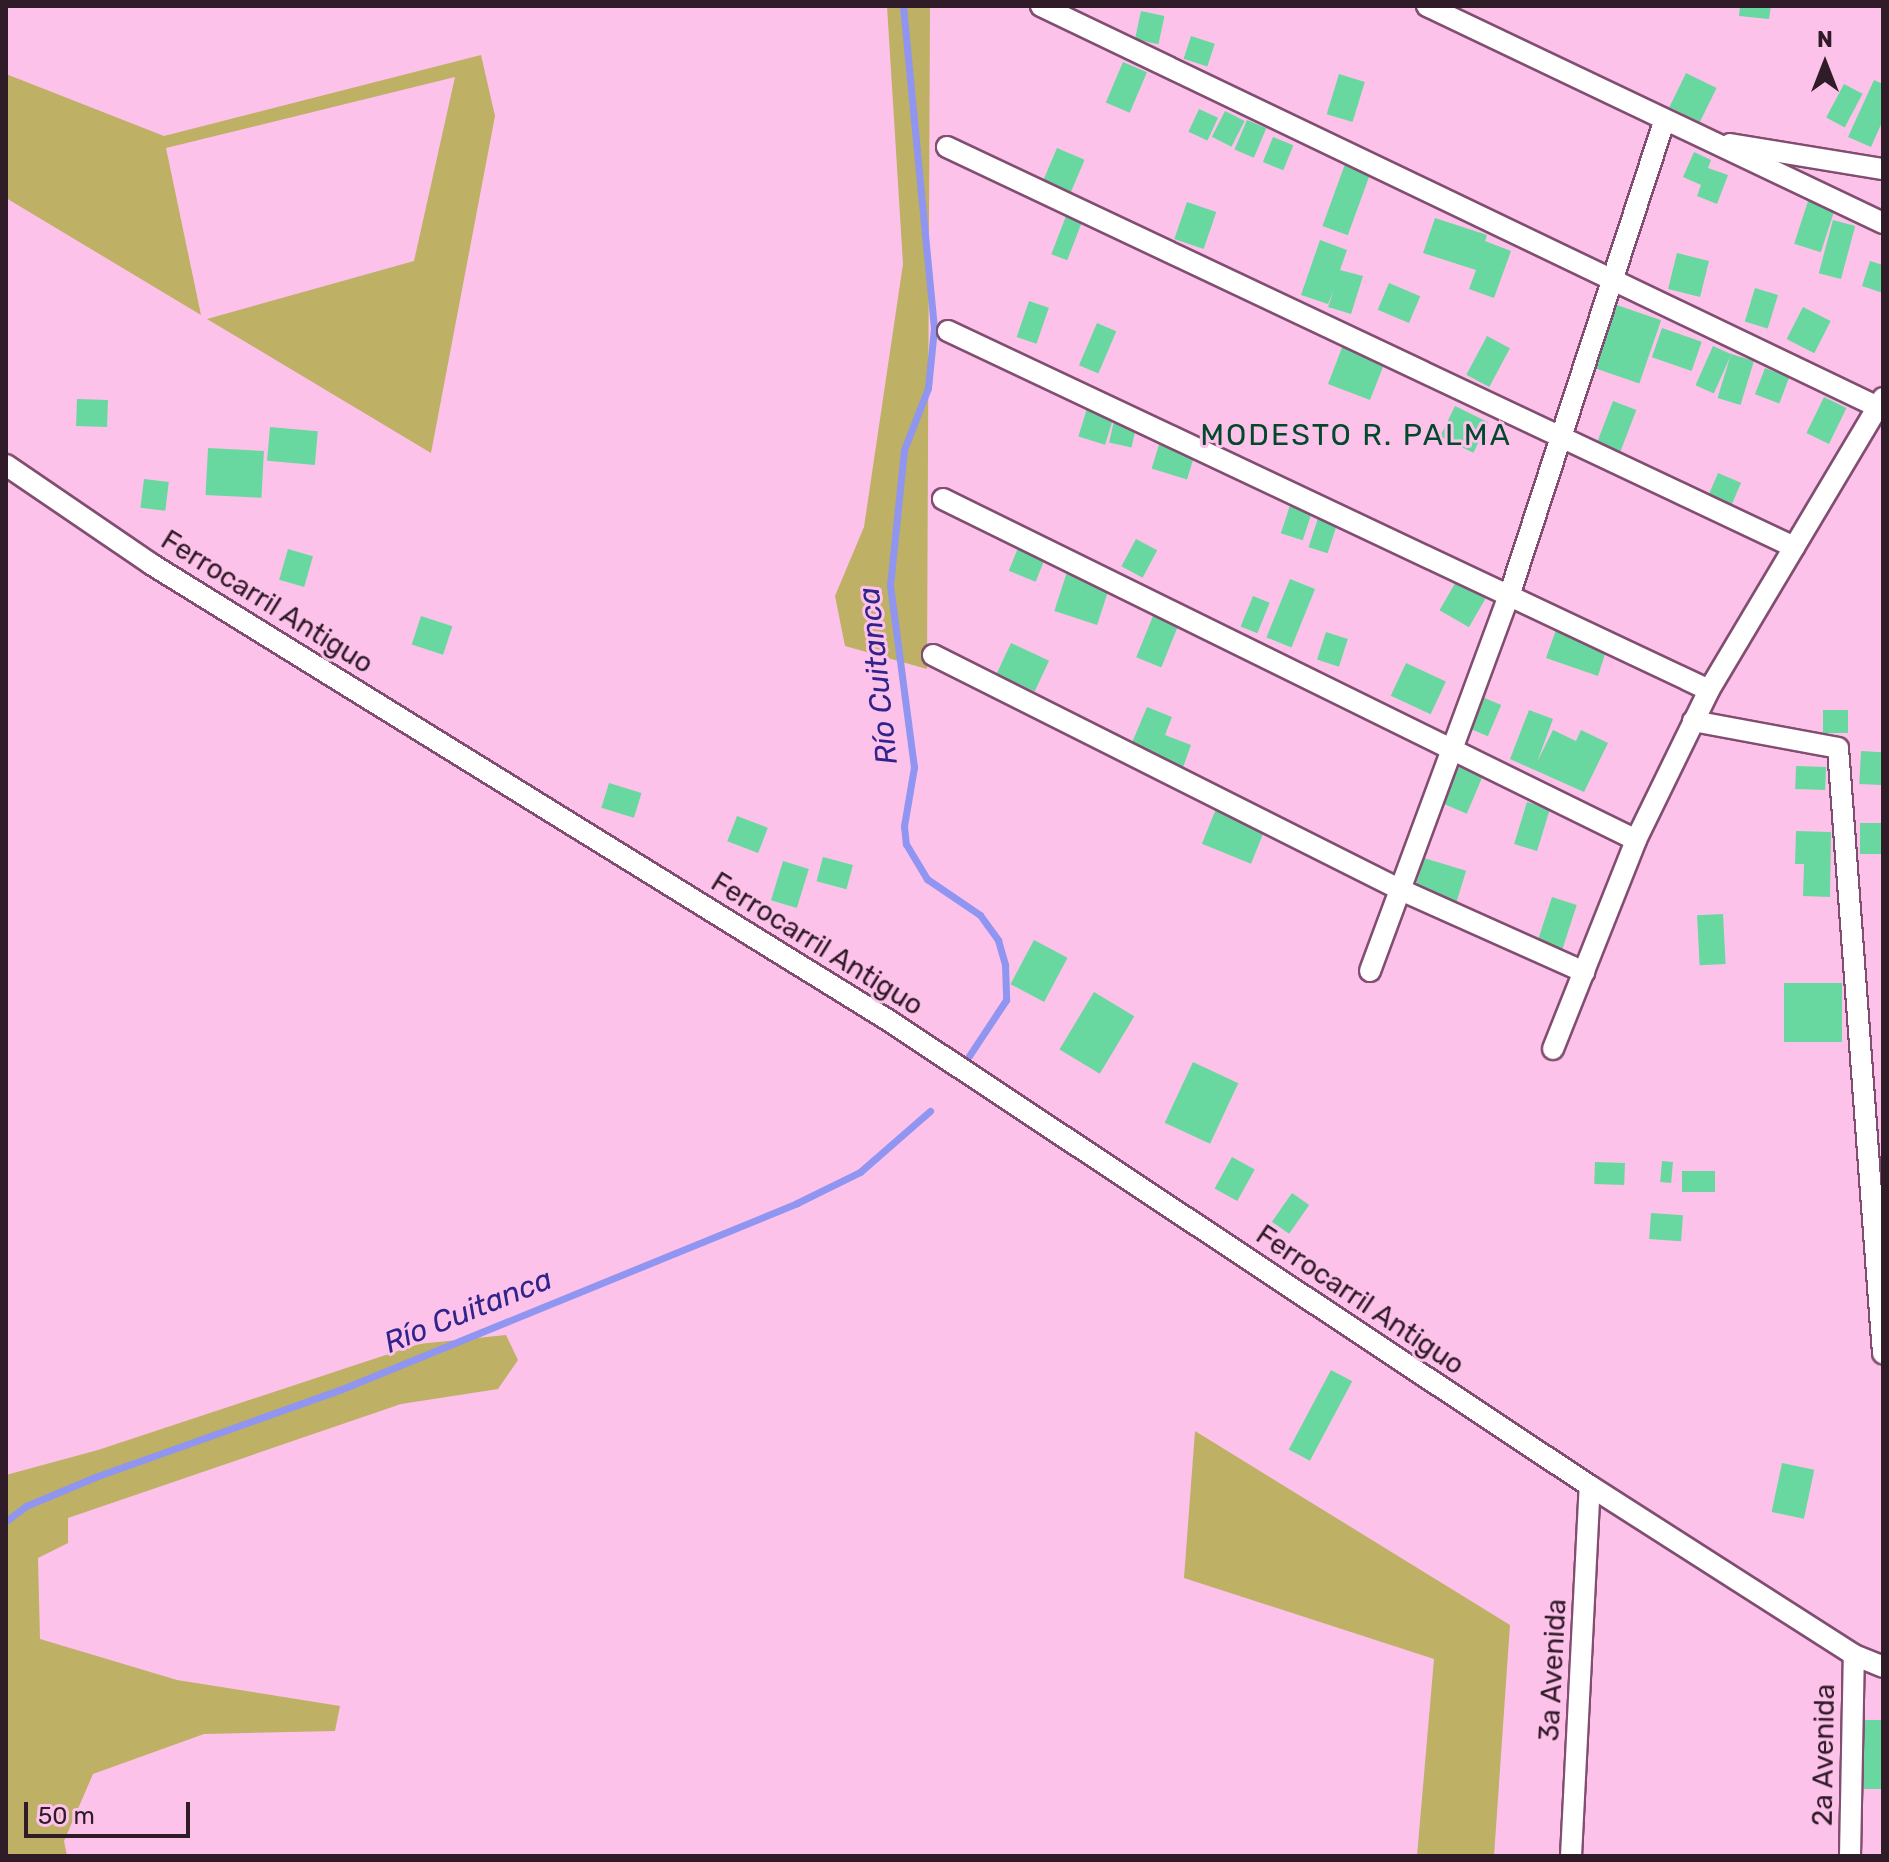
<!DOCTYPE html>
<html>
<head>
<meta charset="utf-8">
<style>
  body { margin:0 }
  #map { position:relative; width:1889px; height:1862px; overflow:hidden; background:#fdc2e9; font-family:Rubik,sans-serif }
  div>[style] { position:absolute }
  .green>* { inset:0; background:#beb064 }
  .stream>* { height:7px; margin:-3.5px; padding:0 3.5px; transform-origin:3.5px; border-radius:3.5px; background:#8f95f0 }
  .building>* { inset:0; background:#68d8a0; transform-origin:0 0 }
  .roads { filter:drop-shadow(2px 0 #814e71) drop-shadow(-2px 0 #814e71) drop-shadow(0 2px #814e71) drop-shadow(0 -2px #814e71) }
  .minor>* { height:20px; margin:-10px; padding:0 10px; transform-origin:10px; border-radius:10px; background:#fff }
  span { translate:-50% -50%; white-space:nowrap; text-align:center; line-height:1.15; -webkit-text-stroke:6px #fdc2e9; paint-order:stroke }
  .street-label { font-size:28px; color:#301b29 }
  .neighbourhood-label { font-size:30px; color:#02482c; letter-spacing:2px }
  .water-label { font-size:30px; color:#30248c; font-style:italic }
  .frame { position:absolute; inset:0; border:8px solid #301b29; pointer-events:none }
  .north { position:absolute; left:1785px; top:24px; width:80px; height:80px; -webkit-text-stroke:6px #fdc2e9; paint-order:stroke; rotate:0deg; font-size:22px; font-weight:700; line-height:32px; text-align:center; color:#301b29 }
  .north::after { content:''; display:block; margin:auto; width:28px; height:36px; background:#301b29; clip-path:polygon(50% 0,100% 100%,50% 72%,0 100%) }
  .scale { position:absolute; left:24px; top:1802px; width:166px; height:36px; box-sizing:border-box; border:4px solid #301b29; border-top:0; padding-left:10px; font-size:24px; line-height:28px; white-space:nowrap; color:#301b29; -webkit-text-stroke:6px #fdc2e9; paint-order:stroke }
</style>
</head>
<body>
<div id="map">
  <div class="green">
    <div style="clip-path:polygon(887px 6px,930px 6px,927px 669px,845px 646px,835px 596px,864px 527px,903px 264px)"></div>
    <div style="clip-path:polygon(481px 55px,495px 116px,431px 453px,207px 319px,414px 261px,455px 77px,166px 148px,201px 315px,6px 198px,6px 74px,164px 136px)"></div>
    <div style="clip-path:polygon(506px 1335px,518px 1360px,498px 1389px,401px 1404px,68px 1518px,68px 1543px,38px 1558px,40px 1639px,177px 1680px,340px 1706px,335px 1731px,204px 1734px,93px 1774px,64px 1841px,67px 1856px,6px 1856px,6px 1475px,98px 1450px,419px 1344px)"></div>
    <div style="clip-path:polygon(1195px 1431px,1510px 1625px,1494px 1856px,1417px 1856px,1434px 1659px,1184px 1578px)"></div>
  </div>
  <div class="stream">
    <div style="left:903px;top:6px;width:323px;rotate:84.5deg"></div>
    <div style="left:934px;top:328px;width:60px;rotate:95.7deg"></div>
    <div style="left:928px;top:388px;width:66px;rotate:111.2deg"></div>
    <div style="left:904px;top:450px;width:136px;rotate:95.9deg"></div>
    <div style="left:890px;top:585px;width:184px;rotate:82.5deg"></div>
    <div style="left:914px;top:767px;width:60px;rotate:99.6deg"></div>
    <div style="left:904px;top:826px;width:18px;rotate:84deg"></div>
    <div style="left:906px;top:844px;width:41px;rotate:59deg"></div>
    <div style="left:927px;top:879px;width:64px;rotate:34.2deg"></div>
    <div style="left:980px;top:915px;width:31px;rotate:54deg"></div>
    <div style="left:998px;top:940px;width:26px;rotate:74deg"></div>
    <div style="left:1005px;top:965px;width:35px;rotate:88deg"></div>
    <div style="left:1006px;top:1000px;width:67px;rotate:123.5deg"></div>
    <div style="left:6px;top:1521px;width:25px;rotate:-37deg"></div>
    <div style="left:26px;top:1506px;width:75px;rotate:-22.8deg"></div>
    <div style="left:95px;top:1477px;width:262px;rotate:-19.6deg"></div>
    <div style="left:342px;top:1389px;width:492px;rotate:-22.2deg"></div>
    <div style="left:797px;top:1203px;width:70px;rotate:-26.2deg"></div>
    <div style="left:860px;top:1172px;width:93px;rotate:-41.1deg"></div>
  </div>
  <div class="building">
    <div style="clip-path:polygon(1740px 6px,1771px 6px,1769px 19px,1739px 16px)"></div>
    <div style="left:1141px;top:11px;width:24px;height:29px;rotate:12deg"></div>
    <div style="left:1191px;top:36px;width:25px;height:24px;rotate:18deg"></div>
    <div style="left:1123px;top:62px;width:26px;height:44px;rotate:23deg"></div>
    <div style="left:1686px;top:73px;width:34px;height:38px;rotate:26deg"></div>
    <div style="left:1339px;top:74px;width:27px;height:42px;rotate:17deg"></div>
    <div style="clip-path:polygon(1874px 80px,1883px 84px,1883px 120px,1871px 147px,1848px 137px)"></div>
    <div style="left:1844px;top:84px;width:21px;height:38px;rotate:28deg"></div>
    <div style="left:1199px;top:109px;width:21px;height:25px;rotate:25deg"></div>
    <div style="left:1225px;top:111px;width:22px;height:29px;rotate:27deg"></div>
    <div style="left:1247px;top:120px;width:21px;height:32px;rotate:23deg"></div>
    <div style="left:1273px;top:137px;width:22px;height:27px;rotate:22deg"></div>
    <div style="left:1057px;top:148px;width:30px;height:35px;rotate:23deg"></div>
    <div style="clip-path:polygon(1694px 152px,1711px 160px,1708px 168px,1728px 175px,1717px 204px,1697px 196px,1701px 185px,1683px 177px)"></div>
    <div style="left:1345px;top:164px;width:27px;height:66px;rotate:20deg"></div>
    <div style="left:1809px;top:198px;width:28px;height:48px;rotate:18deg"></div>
    <div style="left:1187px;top:202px;width:31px;height:39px;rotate:19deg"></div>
    <div style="left:1066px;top:216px;width:17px;height:41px;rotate:21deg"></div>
    <div style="clip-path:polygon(1435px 218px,1487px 235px,1485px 241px,1511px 251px,1494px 298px,1469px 289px,1476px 270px,1423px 253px)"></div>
    <div style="left:1833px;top:220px;width:23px;height:55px;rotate:15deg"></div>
    <div style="clip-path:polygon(1320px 240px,1347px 250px,1340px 270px,1363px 276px,1351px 314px,1328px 307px,1334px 290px,1328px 304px,1301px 295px)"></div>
    <div style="left:1677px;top:253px;width:33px;height:37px;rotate:14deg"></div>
    <div style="clip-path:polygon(1870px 261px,1883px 265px,1883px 293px,1862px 286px)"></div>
    <div style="left:1389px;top:283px;width:34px;height:29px;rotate:23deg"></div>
    <div style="left:1755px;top:288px;width:24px;height:35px;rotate:17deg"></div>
    <div style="left:1029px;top:301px;width:21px;height:38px;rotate:19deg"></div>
    <div style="left:1611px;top:303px;width:53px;height:67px;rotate:19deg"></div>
    <div style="left:1803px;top:307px;width:31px;height:36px;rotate:27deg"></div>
    <div style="left:1097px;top:323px;width:21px;height:46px;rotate:23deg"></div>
    <div style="left:1662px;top:328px;width:42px;height:31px;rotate:19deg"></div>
    <div style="left:1487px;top:336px;width:26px;height:44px;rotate:28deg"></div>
    <div style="clip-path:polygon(1343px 345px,1383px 367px,1370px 400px,1328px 384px)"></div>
    <div style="left:1713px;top:346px;width:20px;height:43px;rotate:24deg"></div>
    <div style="left:1731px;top:354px;width:24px;height:46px;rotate:17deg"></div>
    <div style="left:1765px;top:368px;width:26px;height:28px;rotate:21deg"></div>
    <div style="left:1824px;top:397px;width:25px;height:40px;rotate:26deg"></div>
    <div style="left:77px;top:399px;width:31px;height:27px;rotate:2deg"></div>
    <div style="left:1613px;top:401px;width:25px;height:46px;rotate:21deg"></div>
    <div style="left:1088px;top:405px;width:28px;height:33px;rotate:17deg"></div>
    <div style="left:1455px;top:406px;width:37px;height:34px;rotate:26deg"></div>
    <div style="left:1114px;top:421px;width:23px;height:22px;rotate:13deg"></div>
    <div style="left:270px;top:427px;width:48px;height:34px;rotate:5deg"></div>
    <div style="left:1161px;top:438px;width:37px;height:32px;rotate:17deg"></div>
    <div style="left:208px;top:448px;width:56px;height:47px;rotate:3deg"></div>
    <div style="left:1718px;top:473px;width:25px;height:25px;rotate:23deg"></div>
    <div style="left:144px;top:479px;width:25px;height:29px;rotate:7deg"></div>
    <div style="left:1292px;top:499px;width:23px;height:36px;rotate:18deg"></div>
    <div style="left:1320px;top:512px;width:20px;height:37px;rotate:18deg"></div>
    <div style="left:1136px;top:539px;width:24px;height:31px;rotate:28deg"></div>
    <div style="left:1020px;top:543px;width:29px;height:30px;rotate:22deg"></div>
    <div style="left:288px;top:549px;width:26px;height:32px;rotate:16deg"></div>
    <div style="left:1067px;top:572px;width:45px;height:41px;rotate:18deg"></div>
    <div style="left:1290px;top:579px;width:27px;height:63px;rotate:22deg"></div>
    <div style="left:1457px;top:580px;width:34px;height:35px;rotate:30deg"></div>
    <div style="left:1253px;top:596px;width:18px;height:33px;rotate:22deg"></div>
    <div style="left:1155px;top:611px;width:27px;height:50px;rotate:22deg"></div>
    <div style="left:421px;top:616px;width:33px;height:30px;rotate:18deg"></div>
    <div style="clip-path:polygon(1557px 627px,1606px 651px,1598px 676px,1546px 658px)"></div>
    <div style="left:1326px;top:632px;width:23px;height:29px;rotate:18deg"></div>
    <div style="left:1011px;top:643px;width:42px;height:34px;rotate:25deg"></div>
    <div style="left:1406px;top:663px;width:44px;height:36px;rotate:25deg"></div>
    <div style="left:1480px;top:696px;width:23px;height:34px;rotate:23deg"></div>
    <div style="clip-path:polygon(1147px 707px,1172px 717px,1165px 735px,1191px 745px,1181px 773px,1154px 763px,1157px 755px,1131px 745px)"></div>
    <div style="clip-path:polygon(1529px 710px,1553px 719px,1537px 762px,1553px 730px,1576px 741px,1581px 730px,1608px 743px,1584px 792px,1510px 759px)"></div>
    <div style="left:1823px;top:710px;width:25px;height:23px"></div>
    <div style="left:1861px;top:751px;width:22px;height:33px;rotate:3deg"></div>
    <div style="left:1452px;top:764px;width:33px;height:40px;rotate:23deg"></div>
    <div style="left:1796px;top:766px;width:30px;height:23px;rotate:2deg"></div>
    <div style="left:609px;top:783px;width:34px;height:26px;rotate:17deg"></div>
    <div style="left:1527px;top:802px;width:24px;height:44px;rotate:17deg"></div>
    <div style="left:1218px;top:804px;width:53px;height:43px;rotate:22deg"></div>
    <div style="left:737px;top:816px;width:33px;height:27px;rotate:21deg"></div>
    <div style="left:1860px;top:823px;width:23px;height:31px"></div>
    <div style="clip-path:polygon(1796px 831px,1831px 832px,1830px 897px,1803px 896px,1804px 864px,1795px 864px)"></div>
    <div style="left:823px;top:857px;width:31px;height:25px;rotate:15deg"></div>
    <div style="left:1424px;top:858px;width:44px;height:35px;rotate:17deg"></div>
    <div style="left:783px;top:861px;width:27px;height:41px;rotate:17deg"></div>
    <div style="left:1552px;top:897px;width:26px;height:49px;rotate:18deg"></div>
    <div style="left:1723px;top:914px;width:50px;height:26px;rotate:87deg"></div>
    <div style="left:1034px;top:940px;width:38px;height:50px;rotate:28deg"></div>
    <div style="left:1784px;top:983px;width:58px;height:59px"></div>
    <div style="left:1094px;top:992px;width:47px;height:67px;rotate:31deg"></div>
    <div style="left:1193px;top:1062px;width:50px;height:67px;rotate:25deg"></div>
    <div style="left:1232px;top:1157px;width:26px;height:36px;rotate:29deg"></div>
    <div style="left:1662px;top:1161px;width:11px;height:21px;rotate:5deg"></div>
    <div style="left:1595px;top:1162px;width:30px;height:22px;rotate:2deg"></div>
    <div style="left:1682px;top:1171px;width:33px;height:21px"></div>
    <div style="left:1292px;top:1193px;width:21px;height:35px;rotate:35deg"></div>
    <div style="left:1651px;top:1213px;width:32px;height:26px;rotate:4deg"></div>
    <div style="left:1331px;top:1370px;width:24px;height:90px;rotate:28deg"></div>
    <div style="left:1782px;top:1463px;width:33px;height:50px;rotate:12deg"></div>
    <div style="left:1864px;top:1720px;width:19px;height:69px"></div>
  </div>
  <div class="roads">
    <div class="minor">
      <div style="left:1041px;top:6px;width:928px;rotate:25.6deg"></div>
      <div style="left:1427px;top:6px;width:505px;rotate:25.45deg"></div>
      <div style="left:1730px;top:144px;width:155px;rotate:9.3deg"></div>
      <div style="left:947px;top:147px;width:937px;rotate:25.28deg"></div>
      <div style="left:948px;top:331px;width:841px;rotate:25.26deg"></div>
      <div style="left:6px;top:465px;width:176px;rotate:34.3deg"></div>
      <div style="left:151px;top:564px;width:867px;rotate:31.75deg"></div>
      <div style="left:888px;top:1020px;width:843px;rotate:33.58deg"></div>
      <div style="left:1590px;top:1486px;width:313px;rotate:32.6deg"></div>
      <div style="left:1854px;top:1655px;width:31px;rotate:22deg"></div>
      <div style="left:943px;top:499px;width:772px;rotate:26.2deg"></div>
      <div style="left:933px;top:655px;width:524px;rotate:26.66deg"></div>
      <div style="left:1401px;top:890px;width:201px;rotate:24.1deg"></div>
      <div style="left:1693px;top:721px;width:147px;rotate:10.5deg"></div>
      <div style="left:1838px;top:748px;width:607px;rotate:85.75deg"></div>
      <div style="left:1370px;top:971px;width:403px;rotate:-69.7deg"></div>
      <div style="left:1510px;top:593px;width:496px;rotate:-71.9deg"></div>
      <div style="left:1553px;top:1049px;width:225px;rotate:-68.3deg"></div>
      <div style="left:1636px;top:840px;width:167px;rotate:-64deg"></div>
      <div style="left:1709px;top:690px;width:340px;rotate:-59.2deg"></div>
      <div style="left:1571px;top:1856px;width:370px;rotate:-87.1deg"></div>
      <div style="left:1850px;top:1856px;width:201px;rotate:-88.9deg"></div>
    </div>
  </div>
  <div class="street-label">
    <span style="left:267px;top:602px;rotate:32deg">Ferrocarril Antiguo</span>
    <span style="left:817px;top:944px;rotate:32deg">Ferrocarril Antiguo</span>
    <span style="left:1360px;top:1300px;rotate:34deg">Ferrocarril Antiguo</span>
    <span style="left:1553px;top:1670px;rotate:-87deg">3a Avenida</span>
    <span style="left:1824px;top:1755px;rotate:-89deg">2a Avenida</span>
  </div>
  <div class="neighbourhood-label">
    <span style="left:1356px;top:435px">MODESTO R. PALMA</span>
  </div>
  <div class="water-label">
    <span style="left:878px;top:676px;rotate:-96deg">Río Cuitanca</span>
    <span style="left:468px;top:1311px;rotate:-22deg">Río Cuitanca</span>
  </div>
  <div class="frame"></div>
  <div class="north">N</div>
  <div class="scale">50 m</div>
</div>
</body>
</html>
